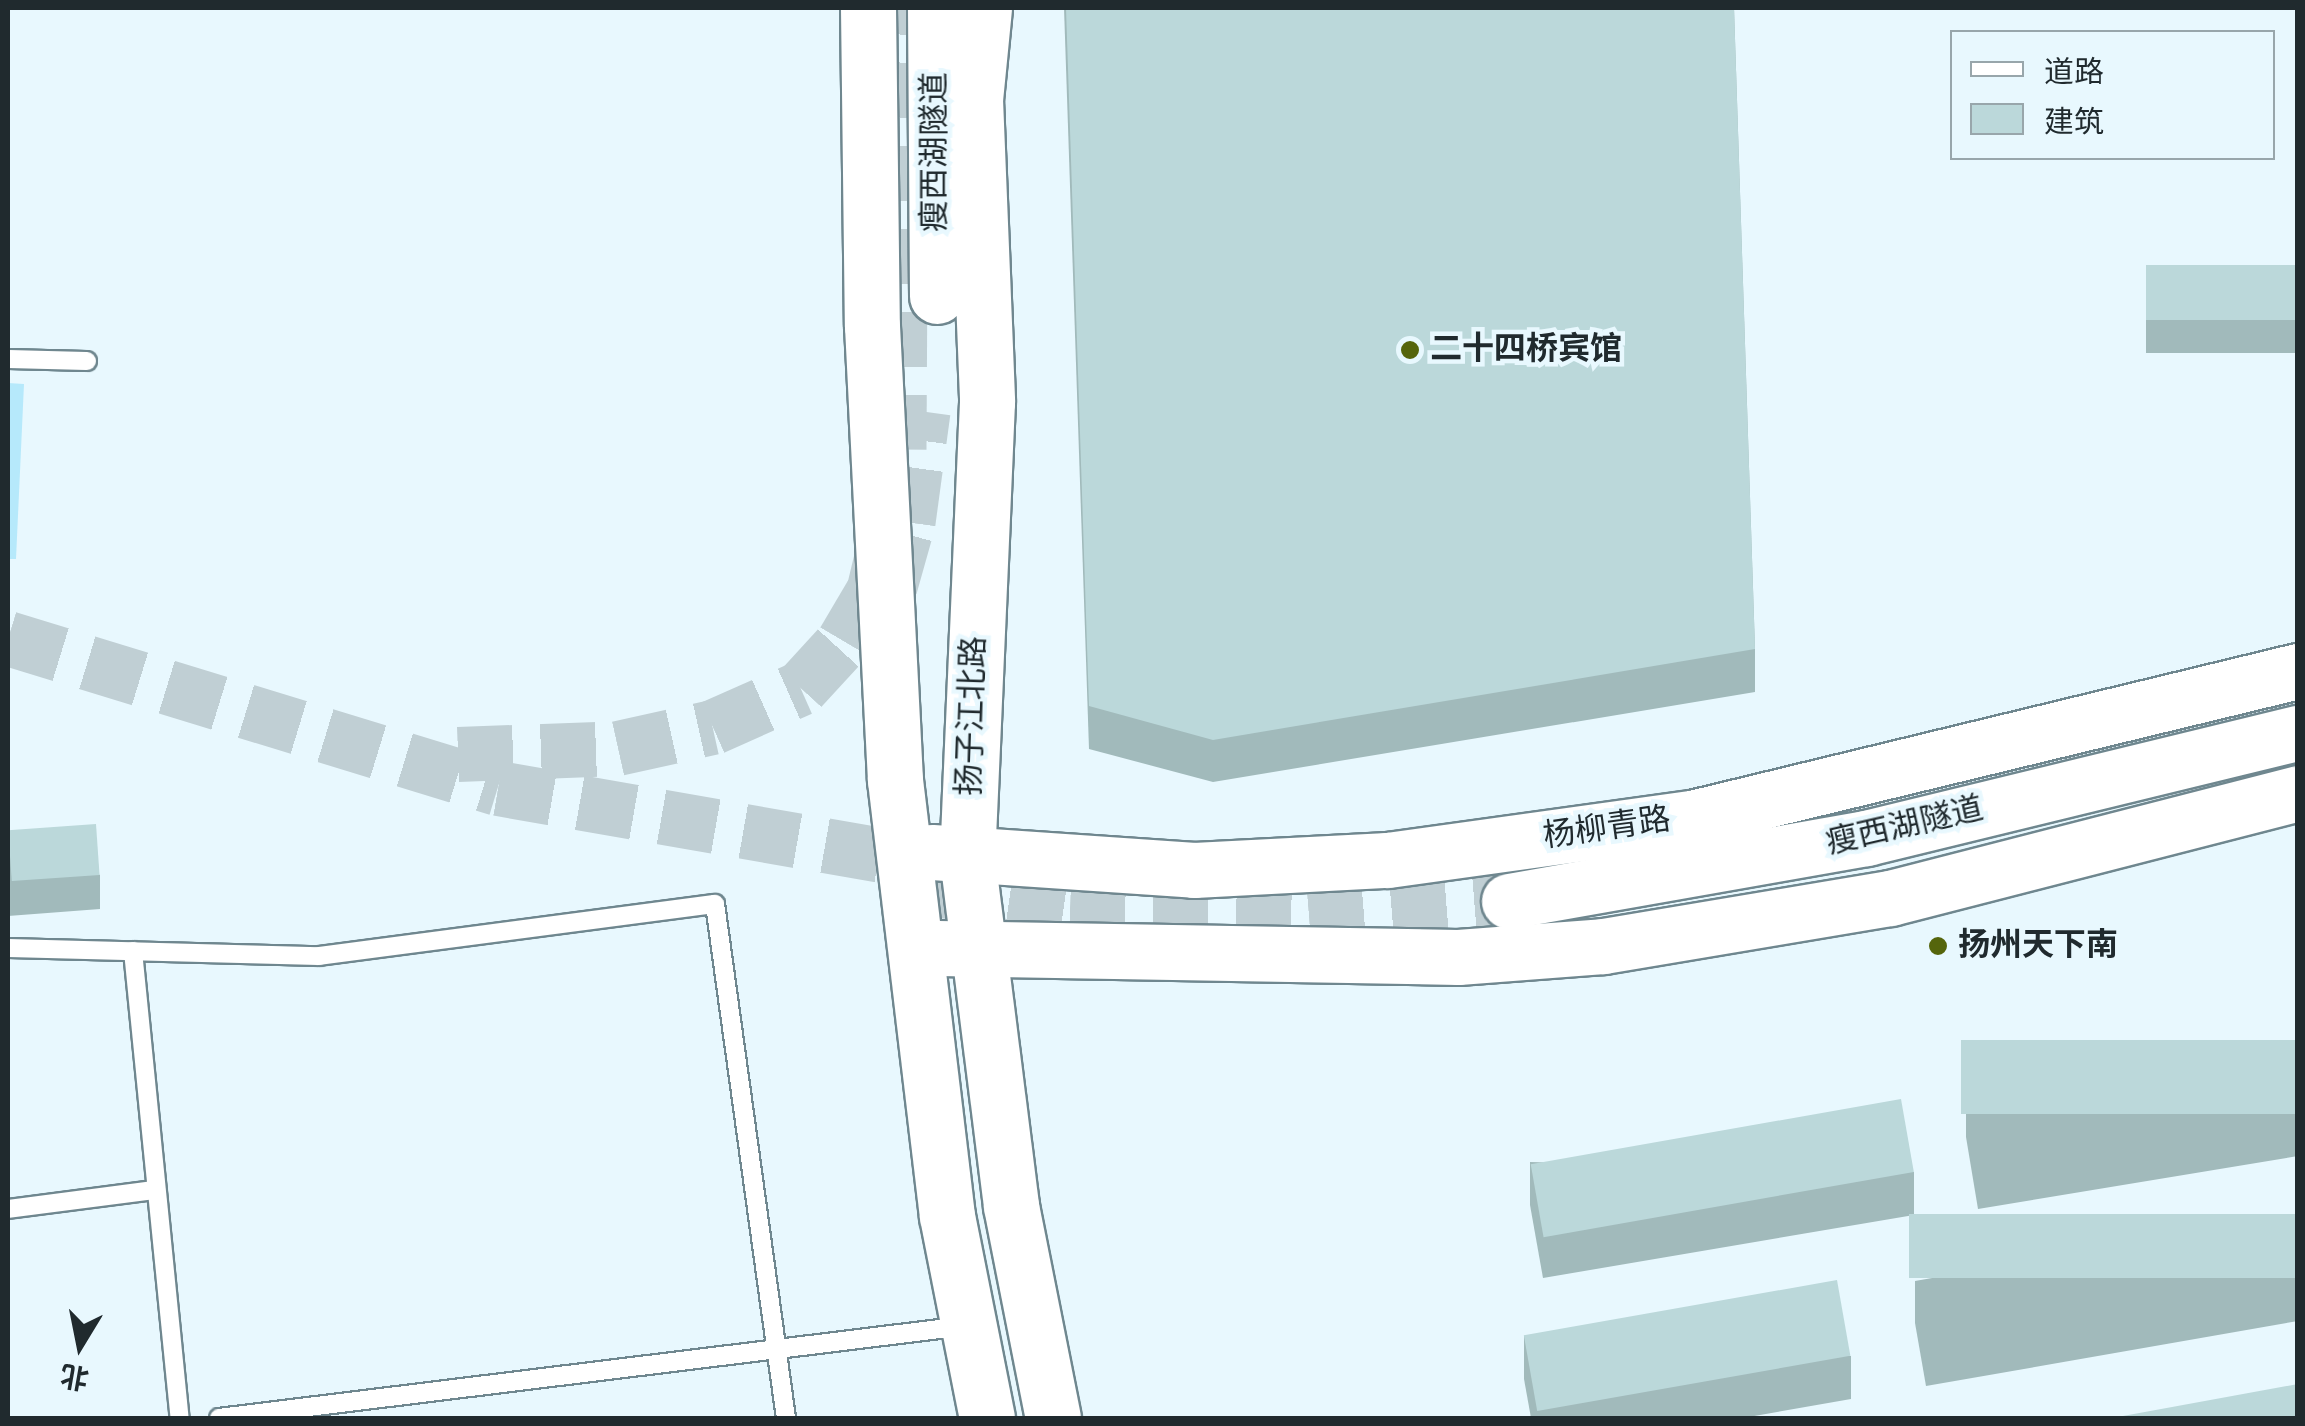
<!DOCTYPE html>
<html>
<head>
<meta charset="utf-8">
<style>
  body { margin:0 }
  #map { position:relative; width:2305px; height:1426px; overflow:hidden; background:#e8f8fe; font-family:"Sofia Sans Condensed","Noto Sans SC",sans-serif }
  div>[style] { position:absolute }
  .green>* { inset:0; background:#b6e9fb }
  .primary-tunnel>* { height:55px; margin-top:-27.5px; transform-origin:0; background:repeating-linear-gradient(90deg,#c0cfd4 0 55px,transparent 0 83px) }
  .roads { filter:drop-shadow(2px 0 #6f878f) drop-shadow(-2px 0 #6f878f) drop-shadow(0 2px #6f878f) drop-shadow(0 -2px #6f878f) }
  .lane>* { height:18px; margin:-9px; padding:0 9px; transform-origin:9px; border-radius:9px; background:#fff }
  .primary>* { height:55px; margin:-27.5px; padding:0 27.5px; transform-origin:27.5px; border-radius:27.5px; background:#fff }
  .wall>* { inset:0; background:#a1babb; transform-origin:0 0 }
  .building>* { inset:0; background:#bbd8da; transform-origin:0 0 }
  .dots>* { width:28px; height:28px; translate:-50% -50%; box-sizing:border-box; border:5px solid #e8f8fe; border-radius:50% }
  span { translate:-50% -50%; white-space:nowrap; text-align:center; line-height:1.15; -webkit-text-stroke:9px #e8f8fe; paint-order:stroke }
  .street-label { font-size:32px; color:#202a2e }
  .poi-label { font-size:32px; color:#202a2e; font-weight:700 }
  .left { translate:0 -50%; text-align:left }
  .frame { position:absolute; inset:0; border:10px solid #202a2e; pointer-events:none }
  .legend { position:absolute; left:1950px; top:30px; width:325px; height:130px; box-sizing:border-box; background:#e8f8fe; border:2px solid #98a6ab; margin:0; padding:12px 18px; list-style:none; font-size:30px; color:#202a2e }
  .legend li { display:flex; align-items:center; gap:20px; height:50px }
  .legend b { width:50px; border:2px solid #98a6ab }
  .north { position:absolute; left:30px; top:1296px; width:100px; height:100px; -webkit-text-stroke:8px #e8f8fe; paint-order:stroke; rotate:190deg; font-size:28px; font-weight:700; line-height:40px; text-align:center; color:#202a2e }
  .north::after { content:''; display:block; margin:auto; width:35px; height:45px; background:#202a2e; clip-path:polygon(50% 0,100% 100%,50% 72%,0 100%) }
</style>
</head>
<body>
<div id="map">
  <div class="green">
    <div style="clip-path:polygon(8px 383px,24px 384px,16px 559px,8px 559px)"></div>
  </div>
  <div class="primary-tunnel">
    <div style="left:899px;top:449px;width:441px;rotate:-89.7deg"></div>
    <div style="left:890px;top:586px;width:66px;rotate:-74.3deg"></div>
    <div style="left:908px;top:522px;width:112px;rotate:-82.3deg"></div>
    <div style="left:8px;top:638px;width:512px;rotate:17.02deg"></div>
    <div style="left:498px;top:788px;width:459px;rotate:9.9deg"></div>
    <div style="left:458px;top:754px;width:160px;rotate:-2.1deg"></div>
    <div style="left:618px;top:748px;width:97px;rotate:-12.5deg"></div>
    <div style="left:713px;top:727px;width:96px;rotate:-23.9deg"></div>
    <div style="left:801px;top:688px;width:64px;rotate:-47.5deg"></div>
    <div style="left:844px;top:641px;width:59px;rotate:-59.5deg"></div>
    <div style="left:874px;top:590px;width:47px;rotate:-76.6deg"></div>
    <div style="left:927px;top:888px;width:144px;rotate:8deg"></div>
    <div style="left:1070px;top:908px;width:239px;rotate:2.2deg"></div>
    <div style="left:1309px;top:917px;width:201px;rotate:-4.6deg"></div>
  </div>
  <div class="roads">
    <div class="lane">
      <div style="left:8px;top:359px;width:79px;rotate:1.5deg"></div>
      <div style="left:8px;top:948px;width:311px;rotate:1.5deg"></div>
      <div style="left:319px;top:956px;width:399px;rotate:-7.5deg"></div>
      <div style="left:715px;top:904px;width:519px;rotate:82.14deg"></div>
      <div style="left:133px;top:951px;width:469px;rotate:84.3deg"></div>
      <div style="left:8px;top:1209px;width:148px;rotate:-7.4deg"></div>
      <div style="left:219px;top:1418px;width:751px;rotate:-7.04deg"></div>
    </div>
    <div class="primary">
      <div style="left:868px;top:8px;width:318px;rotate:89.3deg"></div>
      <div style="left:872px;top:326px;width:455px;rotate:87.1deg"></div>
      <div style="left:895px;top:780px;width:439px;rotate:83.2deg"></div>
      <div style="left:947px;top:1216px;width:206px;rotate:78.8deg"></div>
      <div style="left:935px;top:8px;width:288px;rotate:89.6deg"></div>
      <div style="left:984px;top:8px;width:91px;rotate:95.6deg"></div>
      <div style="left:975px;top:99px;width:303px;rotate:87.7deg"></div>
      <div style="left:987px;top:402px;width:455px;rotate:92.5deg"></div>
      <div style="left:967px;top:857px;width:352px;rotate:82.8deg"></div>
      <div style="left:1011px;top:1206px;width:216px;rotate:78.8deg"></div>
      <div style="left:932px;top:852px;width:263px;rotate:3.9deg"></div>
      <div style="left:1194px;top:870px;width:194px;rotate:-3deg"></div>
      <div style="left:1388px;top:860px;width:307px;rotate:-7.9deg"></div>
      <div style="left:1692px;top:818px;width:624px;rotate:-13.64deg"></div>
      <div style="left:1509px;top:901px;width:363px;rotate:-10deg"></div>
      <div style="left:1866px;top:838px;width:445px;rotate:-13.7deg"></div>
      <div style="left:938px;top:948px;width:520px;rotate:0.99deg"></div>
      <div style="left:1458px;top:957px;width:145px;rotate:-4.3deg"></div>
      <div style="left:1603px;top:946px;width:291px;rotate:-9.5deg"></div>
      <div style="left:1890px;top:898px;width:421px;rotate:-14.4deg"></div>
    </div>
  </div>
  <div class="wall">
    <div style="clip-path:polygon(119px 8px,202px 8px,119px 9px)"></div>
    <div style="clip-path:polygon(1064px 8px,1734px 8px,1755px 649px,1755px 692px,1213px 782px,1089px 749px)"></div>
    <div style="left:2146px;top:265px;width:152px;height:88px"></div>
    <div style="clip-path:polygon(8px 830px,100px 875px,100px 909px,8px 916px)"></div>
    <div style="clip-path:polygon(2298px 1040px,2298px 1156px,1978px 1209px,1966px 1137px,1966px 1095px)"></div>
    <div style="clip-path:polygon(1530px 1162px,1914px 1172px,1914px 1215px,1543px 1278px,1530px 1205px)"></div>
    <div style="clip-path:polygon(2298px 1214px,2298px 1321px,1926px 1386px,1915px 1323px,1915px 1281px)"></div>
    <div style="clip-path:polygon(1524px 1336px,1851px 1356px,1851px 1399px,1743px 1418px,1531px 1418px,1524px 1379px)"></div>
  </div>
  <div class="building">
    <div style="clip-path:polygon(1066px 8px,1734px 8px,1755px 649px,1213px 740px,1089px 706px)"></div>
    <div style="left:2146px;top:265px;width:152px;height:55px"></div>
    <div style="left:96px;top:824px;width:51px;height:88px;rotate:86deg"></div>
    <div style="left:2298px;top:1040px;width:74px;height:337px;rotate:90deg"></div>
    <div style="left:1901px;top:1099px;width:74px;height:376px;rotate:80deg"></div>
    <div style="left:2298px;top:1214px;width:64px;height:389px;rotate:90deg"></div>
    <div style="left:1837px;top:1280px;width:77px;height:318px;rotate:80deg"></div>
    <div style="clip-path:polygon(2298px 1384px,2298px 1418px,2112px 1418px)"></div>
  </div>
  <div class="dots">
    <div style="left:1410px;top:350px;background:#55650c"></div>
    <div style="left:1938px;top:946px;background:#55650c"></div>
  </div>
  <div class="street-label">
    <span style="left:936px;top:152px;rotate:-90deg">瘦西湖隧道</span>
    <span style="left:973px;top:716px;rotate:-88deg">扬子江北路</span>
    <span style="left:1905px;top:827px;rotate:-13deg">瘦西湖隧道</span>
    <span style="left:1607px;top:829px;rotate:-8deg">杨柳青路</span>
  </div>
  <div class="poi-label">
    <span class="left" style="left:1430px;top:350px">二十四桥宾馆</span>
    <span class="left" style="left:1958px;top:946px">扬州天下南</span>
  </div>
  <div class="frame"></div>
  <ul class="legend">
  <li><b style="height:12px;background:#fff"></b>道路</li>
  <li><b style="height:28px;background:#bbd8da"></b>建筑</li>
  </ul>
  <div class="north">北</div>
</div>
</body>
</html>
